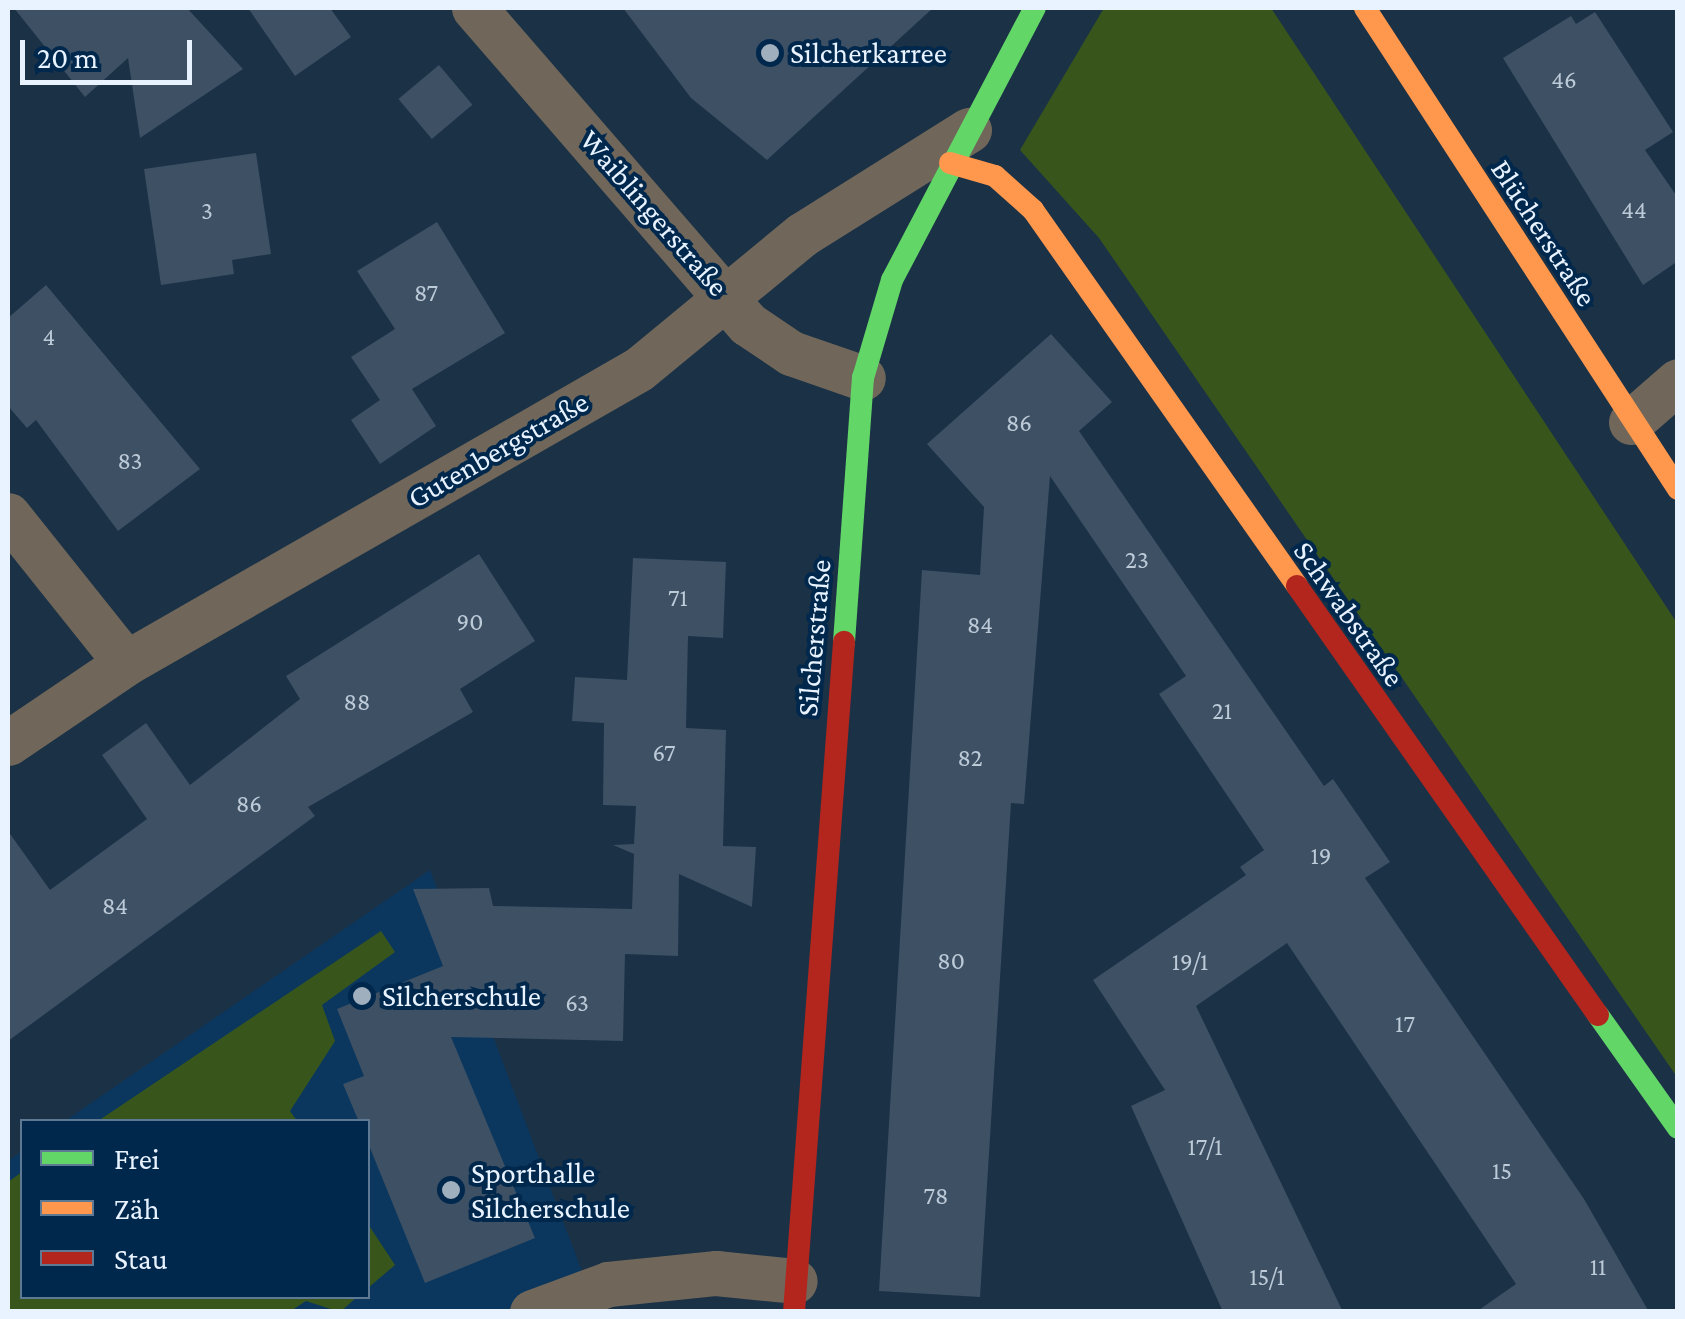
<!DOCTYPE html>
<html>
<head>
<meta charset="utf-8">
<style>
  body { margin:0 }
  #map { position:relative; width:1685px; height:1319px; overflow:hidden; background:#1b3146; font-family:"Crimson Pro",serif }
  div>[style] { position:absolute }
  .built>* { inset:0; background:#0b375e }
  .green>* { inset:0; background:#38561c }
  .building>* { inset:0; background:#3d5064; transform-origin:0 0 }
  .street>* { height:45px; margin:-22.5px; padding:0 22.5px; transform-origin:22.5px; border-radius:22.5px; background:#70675a }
  .fast>* { height:22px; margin:-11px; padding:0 11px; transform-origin:11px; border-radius:11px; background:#63d668 }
  .slow>* { height:22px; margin:-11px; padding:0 11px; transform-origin:11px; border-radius:11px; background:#ff974d }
  .jam>* { height:22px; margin:-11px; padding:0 11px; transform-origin:11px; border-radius:11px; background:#b3261e }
  .dots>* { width:28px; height:28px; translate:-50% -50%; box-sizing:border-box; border:5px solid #00284d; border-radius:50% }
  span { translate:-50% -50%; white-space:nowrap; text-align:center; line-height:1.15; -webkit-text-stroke:8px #00284d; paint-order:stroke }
  .number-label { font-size:25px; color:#bdcad8 }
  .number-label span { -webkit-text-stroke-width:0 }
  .poi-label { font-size:30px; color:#e8f3ff }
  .left { translate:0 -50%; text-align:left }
  .street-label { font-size:30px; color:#e8f3ff }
  .frame { position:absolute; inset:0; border:10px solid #e8f3ff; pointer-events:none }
  .legend { position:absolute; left:20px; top:1119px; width:350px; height:180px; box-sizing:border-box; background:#00284d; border:2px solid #5d7994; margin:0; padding:12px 18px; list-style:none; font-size:30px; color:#e8f3ff }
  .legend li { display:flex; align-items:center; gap:20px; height:50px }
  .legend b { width:50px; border:2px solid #5d7994 }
  .scale { position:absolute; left:20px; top:40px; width:172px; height:45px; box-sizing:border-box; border:5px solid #e8f3ff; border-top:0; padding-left:12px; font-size:30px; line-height:35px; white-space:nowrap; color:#e8f3ff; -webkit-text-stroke:8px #00284d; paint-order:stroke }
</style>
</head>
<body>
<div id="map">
  <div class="built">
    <div style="clip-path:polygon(430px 870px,597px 1311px,8px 1311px,8px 1161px,22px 1151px,22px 1296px,368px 1296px,368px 1122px,65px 1121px)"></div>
  </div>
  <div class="green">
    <div style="clip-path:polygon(1104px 8px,1271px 8px,1677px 623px,1677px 1077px,1099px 238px,1020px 150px)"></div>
    <div style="clip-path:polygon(381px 931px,395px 952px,322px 1005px,335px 1041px,290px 1111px,297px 1121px,98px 1121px)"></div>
    <div style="clip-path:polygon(22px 1172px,22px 1296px,357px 1297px,340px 1312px,306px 1301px,289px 1312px,8px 1311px,8px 1182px)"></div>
    <div style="clip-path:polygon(368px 1224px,395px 1265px,368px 1288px)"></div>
  </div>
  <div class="building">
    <div style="clip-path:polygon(14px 8px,187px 8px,243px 69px,140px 138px,128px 58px,85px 97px)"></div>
    <div style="clip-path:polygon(248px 8px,330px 8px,351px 37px,295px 76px)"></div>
    <div style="clip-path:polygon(623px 8px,933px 8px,767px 160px,691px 98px)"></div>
    <div style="clip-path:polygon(1595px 12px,1673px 132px,1645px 150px,1678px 198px,1678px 261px,1643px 285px,1503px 58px,1571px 16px,1576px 24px)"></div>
    <div style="left:439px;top:65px;width:52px;height:53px;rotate:50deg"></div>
    <div style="clip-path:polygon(256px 153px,271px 254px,232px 260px,234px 274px,161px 285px,144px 169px)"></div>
    <div style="clip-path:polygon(437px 222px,505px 333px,412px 389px,436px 426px,380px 464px,351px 420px,380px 400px,351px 357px,395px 329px,357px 271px)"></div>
    <div style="clip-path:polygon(46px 285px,200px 469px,118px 531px,36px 420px,27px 428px,8px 406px,8px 318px)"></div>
    <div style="clip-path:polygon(1051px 334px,1112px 402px,1079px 431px,1324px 786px,1333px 779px,1390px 862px,1365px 878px,1584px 1199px,1649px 1312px,1476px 1312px,1516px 1284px,1287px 943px,1196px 1006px,1343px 1312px,1223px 1312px,1131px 1106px,1165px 1090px,1093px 980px,1246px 875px,1240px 867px,1264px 850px,1159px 694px,1186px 676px,1050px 476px,1024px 804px,1011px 803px,980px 1297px,879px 1291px,922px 570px,980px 575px,984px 507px,927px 444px)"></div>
    <div style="clip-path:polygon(479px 554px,535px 641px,460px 689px,473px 712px,308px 807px,315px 816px,8px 1041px,8px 831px,50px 890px,147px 819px,102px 755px,146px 723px,190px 785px,300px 699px,286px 676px)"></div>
    <div style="clip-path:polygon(633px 558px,726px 562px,723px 638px,688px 636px,686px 728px,726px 730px,723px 846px,756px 847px,752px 907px,679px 874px,678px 956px,625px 954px,623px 1041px,451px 1037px,535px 1238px,425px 1283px,368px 1143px,368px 1122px,359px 1122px,343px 1084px,364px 1076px,337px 1009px,443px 966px,413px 889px,489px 888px,493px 906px,632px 909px,634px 854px,613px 845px,634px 844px,636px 806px,603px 805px,604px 723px,572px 721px,575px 677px,627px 680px)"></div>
  </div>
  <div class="street">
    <div style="left:474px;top:8px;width:418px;rotate:49.1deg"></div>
    <div style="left:748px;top:324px;width:52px;rotate:34deg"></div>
    <div style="left:791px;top:353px;width:76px;rotate:19.1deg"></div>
    <div style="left:1631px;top:422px;width:62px;rotate:-41.1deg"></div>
    <div style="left:8px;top:515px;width:189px;rotate:51.4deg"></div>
    <div style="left:8px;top:743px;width:143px;rotate:-34.1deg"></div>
    <div style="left:126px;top:663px;width:591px;rotate:-29.82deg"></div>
    <div style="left:639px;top:369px;width:212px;rotate:-39.5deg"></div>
    <div style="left:803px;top:234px;width:196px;rotate:-32.1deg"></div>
    <div style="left:532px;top:1312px;width:81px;rotate:-20.2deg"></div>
    <div style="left:608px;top:1284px;width:109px;rotate:-5.8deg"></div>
    <div style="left:716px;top:1273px;width:79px;rotate:5.8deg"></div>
  </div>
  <div class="fast">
    <div style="left:844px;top:642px;width:265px;rotate:-85.9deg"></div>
    <div style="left:863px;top:378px;width:102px;rotate:-73.5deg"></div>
    <div style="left:892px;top:280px;width:307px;rotate:-62.3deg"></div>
    <div style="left:1598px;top:1015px;width:138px;rotate:54.7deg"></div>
  </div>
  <div class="slow">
    <div style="left:1365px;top:8px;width:574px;rotate:56.95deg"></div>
    <div style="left:950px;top:163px;width:47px;rotate:16.1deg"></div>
    <div style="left:995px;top:176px;width:51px;rotate:41.8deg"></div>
    <div style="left:1033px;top:210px;width:459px;rotate:54.9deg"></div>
  </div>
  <div class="jam">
    <div style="left:1297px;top:586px;width:524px;rotate:54.95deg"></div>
    <div style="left:794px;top:1312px;width:672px;rotate:-85.73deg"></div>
  </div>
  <div class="dots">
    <div style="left:770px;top:53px;background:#a0afbe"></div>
    <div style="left:362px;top:996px;background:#a0afbe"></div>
    <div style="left:451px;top:1190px;background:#a0afbe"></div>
  </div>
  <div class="number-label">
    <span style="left:1564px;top:80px">46</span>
    <span style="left:1634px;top:210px">44</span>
    <span style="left:207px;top:211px">3</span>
    <span style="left:426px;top:293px">87</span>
    <span style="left:49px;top:337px">4</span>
    <span style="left:1019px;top:423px">86</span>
    <span style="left:130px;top:461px">83</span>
    <span style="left:1137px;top:560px">23</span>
    <span style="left:678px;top:598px">71</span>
    <span style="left:470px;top:622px">90</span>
    <span style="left:980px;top:625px">84</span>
    <span style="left:357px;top:702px">88</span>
    <span style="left:1222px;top:711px">21</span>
    <span style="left:664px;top:753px">67</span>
    <span style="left:970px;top:758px">82</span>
    <span style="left:249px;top:804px">86</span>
    <span style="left:1321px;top:856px">19</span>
    <span style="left:115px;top:906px">84</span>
    <span style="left:951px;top:961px">80</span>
    <span style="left:1190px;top:962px">19/1</span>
    <span style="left:577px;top:1003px">63</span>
    <span style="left:1405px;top:1024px">17</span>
    <span style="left:1205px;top:1147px">17/1</span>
    <span style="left:1502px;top:1171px">15</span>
    <span style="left:936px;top:1196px">78</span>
    <span style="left:1598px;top:1267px">11</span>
    <span style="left:1267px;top:1277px">15/1</span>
  </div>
  <div class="poi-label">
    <span class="left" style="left:790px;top:53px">Silcherkarree</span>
    <span class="left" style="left:382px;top:996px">Silcherschule</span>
    <span class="left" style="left:471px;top:1190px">Sporthalle<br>Silcherschule</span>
  </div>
  <div class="street-label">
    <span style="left:654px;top:213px;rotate:49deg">Waiblingerstraße</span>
    <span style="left:1544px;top:233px;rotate:57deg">Blücherstraße</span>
    <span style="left:498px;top:450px;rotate:-30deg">Gutenbergstraße</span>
    <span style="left:1349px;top:614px;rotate:55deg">Schwabstraße</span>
    <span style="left:814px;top:638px;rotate:-85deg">Silcherstraße</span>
  </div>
  <div class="frame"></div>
  <ul class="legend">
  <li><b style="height:12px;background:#63d668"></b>Frei</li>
  <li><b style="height:12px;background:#ff974d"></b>Zäh</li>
  <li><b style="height:12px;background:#b3261e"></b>Stau</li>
  </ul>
  <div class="scale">20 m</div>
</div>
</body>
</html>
